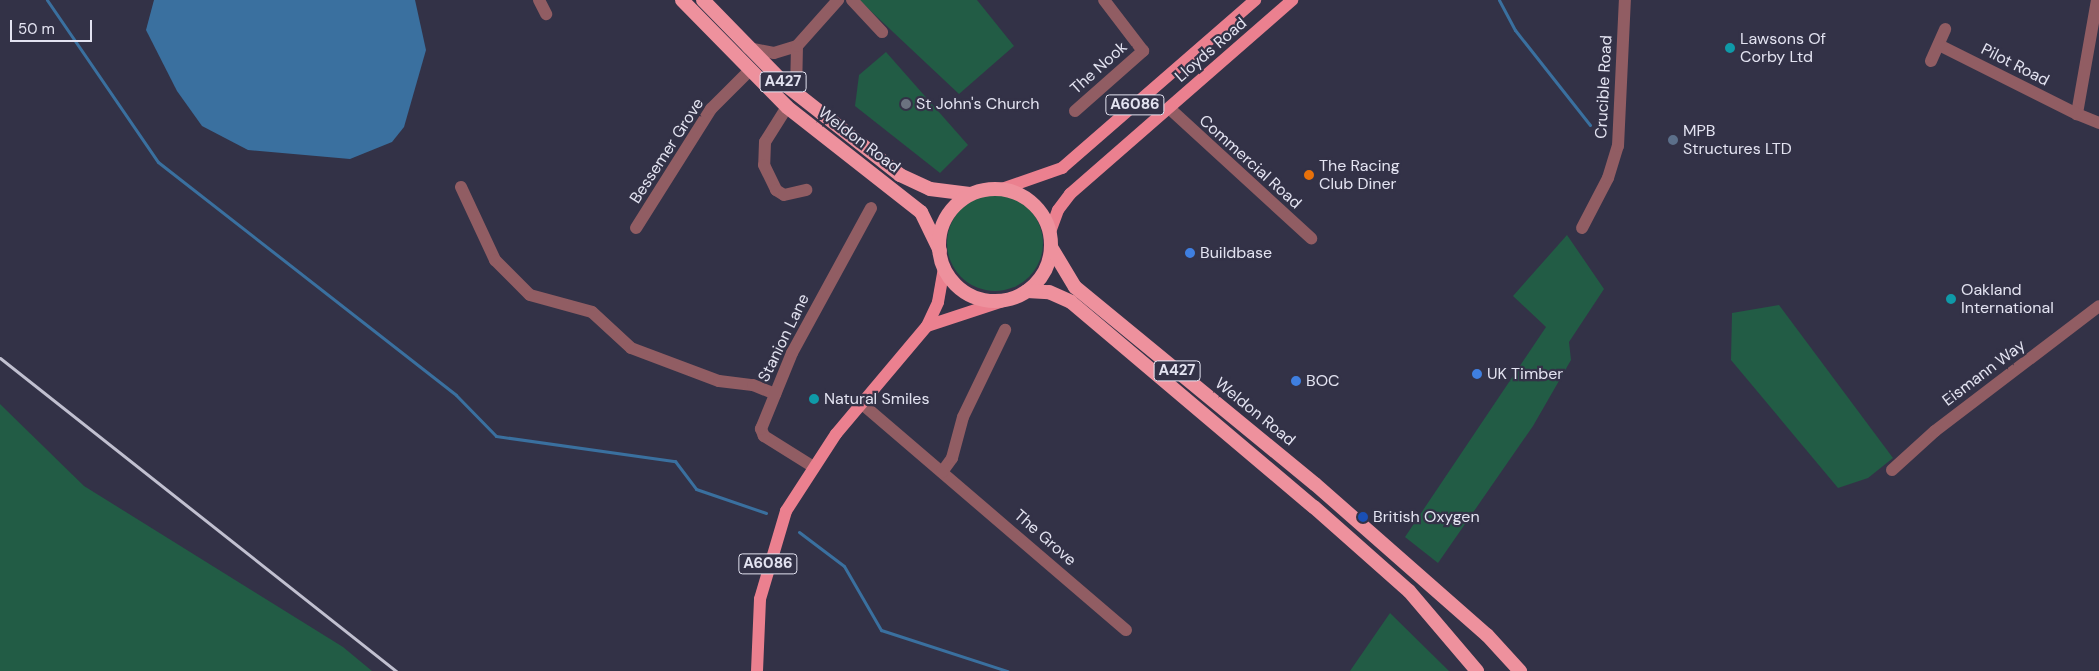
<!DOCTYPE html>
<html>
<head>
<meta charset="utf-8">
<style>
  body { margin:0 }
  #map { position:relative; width:2099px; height:671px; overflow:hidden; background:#333247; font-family:"DM Sans",sans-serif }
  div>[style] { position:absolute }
  .green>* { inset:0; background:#225c45 }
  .round { border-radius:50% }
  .water>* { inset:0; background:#3a709f }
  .stream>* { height:3px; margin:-1.5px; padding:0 1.5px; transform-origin:1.5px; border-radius:1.5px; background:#3a709f }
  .minor>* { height:12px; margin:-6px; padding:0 6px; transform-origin:6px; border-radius:6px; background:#915d63 }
  .tertiary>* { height:12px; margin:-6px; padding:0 6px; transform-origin:6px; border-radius:6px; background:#915d63 }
  .primary>* { height:12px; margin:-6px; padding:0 6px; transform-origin:6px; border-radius:6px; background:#eb808f }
  .trunk>* { height:14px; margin:-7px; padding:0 7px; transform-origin:7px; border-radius:7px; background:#ee919d }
  .trunk>.ring { margin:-7px; padding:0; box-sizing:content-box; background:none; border:14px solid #ee919d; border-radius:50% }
  .rail>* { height:3px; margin:-1.5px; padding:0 1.5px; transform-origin:1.5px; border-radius:1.5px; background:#c1c0d0 }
  .dots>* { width:14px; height:14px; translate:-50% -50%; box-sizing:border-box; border:2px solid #333247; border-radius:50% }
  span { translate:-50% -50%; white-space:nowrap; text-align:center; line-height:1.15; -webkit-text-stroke:4.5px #333247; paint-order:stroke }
  .shield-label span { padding:1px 4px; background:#333247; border:1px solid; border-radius:4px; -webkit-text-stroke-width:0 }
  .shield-label { font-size:15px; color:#e3e3f1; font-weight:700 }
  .poi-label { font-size:16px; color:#e3e3f1 }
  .left { translate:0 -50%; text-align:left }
  .street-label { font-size:16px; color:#e3e3f1 }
  .scale { position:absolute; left:10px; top:20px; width:82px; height:22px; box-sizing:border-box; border:2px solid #e3e3f1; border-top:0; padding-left:6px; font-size:15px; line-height:18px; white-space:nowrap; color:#e3e3f1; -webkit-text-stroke:4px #333247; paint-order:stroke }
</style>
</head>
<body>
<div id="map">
  <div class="green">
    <div style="clip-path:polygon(859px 0,977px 0,1014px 46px,959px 94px)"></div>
    <div style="clip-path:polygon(886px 52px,968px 145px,940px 173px,855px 106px,859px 75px)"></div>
    <div class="round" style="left:947px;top:195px;width:96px;height:96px"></div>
    <div style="clip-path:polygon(1567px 235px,1604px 289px,1569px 342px,1571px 360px,1533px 426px,1438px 563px,1405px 537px,1546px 327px,1513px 296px)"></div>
    <div style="clip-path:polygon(1779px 305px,1893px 458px,1868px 478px,1838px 488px,1731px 360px,1732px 313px)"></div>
    <div style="clip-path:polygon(0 404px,84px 486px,343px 647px,372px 671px,0 671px)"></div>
    <div style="clip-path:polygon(1390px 613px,1449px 671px,1350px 671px)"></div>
  </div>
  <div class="water">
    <div style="clip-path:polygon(154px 0,415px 0,426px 50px,404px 127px,392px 142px,350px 159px,248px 150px,202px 126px,177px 91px,146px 30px)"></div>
  </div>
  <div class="stream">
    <div style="left:47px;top:0;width:196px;rotate:55.6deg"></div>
    <div style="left:158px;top:162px;width:378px;rotate:38deg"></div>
    <div style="left:456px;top:395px;width:57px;rotate:45.7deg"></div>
    <div style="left:496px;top:436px;width:181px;rotate:8deg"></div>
    <div style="left:675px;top:461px;width:35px;rotate:53deg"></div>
    <div style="left:696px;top:489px;width:74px;rotate:18.9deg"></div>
    <div style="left:1499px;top:0;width:34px;rotate:62deg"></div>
    <div style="left:1515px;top:30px;width:121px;rotate:51.7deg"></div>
    <div style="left:799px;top:532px;width:56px;rotate:37.1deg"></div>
    <div style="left:844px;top:566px;width:74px;rotate:60deg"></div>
    <div style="left:881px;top:630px;width:133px;rotate:18deg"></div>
  </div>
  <div class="minor">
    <div style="left:539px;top:0;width:16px;rotate:63deg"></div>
    <div style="left:852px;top:0;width:44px;rotate:46.8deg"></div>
    <div style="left:2097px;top:0;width:116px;rotate:100deg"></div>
    <div style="left:2077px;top:114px;width:24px;rotate:22deg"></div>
    <div style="left:1939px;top:45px;width:154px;rotate:26.6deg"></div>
    <div style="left:1931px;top:61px;width:35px;rotate:-66deg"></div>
    <div style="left:787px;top:107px;width:41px;rotate:122.2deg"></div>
    <div style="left:765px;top:142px;width:23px;rotate:92deg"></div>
    <div style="left:764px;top:165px;width:28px;rotate:64deg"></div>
    <div style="left:776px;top:190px;width:9px;rotate:32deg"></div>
    <div style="left:784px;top:195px;width:23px;rotate:-13deg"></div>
    <div style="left:1169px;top:108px;width:193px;rotate:42.5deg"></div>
    <div style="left:1075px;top:111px;width:91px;rotate:-41.4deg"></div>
    <div style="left:1143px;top:51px;width:64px;rotate:-127.4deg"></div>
    <div style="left:461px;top:187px;width:81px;rotate:65deg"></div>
    <div style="left:495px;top:260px;width:49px;rotate:45deg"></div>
    <div style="left:530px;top:295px;width:64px;rotate:15.3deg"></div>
    <div style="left:592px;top:312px;width:53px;rotate:42.7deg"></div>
    <div style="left:631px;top:348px;width:94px;rotate:20.6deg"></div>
    <div style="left:719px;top:381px;width:34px;rotate:7deg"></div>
    <div style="left:753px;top:385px;width:24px;rotate:22deg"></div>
    <div style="left:636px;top:228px;width:141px;rotate:-57.8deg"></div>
    <div style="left:711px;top:109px;width:52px;rotate:-45deg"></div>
    <div style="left:1582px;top:228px;width:56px;rotate:-62.5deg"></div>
    <div style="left:1608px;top:178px;width:34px;rotate:-73deg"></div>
    <div style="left:1618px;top:146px;width:146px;rotate:-87.3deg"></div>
    <div style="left:861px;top:403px;width:349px;rotate:40.6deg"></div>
    <div style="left:812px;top:466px;width:57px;rotate:-148deg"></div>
    <div style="left:764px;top:436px;width:8px;rotate:-113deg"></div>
    <div style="left:761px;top:429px;width:82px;rotate:-67.8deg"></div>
    <div style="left:792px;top:353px;width:165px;rotate:-61.4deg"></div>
    <div style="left:1892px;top:470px;width:58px;rotate:-42.2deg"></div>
    <div style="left:1935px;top:431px;width:206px;rotate:-37.3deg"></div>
    <div style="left:942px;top:472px;width:17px;rotate:-54deg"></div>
    <div style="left:952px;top:458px;width:42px;rotate:-75deg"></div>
    <div style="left:963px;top:417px;width:97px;rotate:-64.2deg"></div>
  </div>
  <div class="tertiary">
    <div style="left:748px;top:48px;width:26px;rotate:11deg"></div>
    <div style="left:774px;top:53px;width:24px;rotate:-17deg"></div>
    <div style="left:796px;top:93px;width:47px;rotate:-88.8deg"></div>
    <div style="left:797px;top:46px;width:62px;rotate:-48.3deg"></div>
  </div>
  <div class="primary">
    <div style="left:1002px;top:189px;width:64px;rotate:-19.3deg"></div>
    <div style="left:1062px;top:168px;width:256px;rotate:-41deg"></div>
    <div style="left:1050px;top:232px;width:23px;rotate:-70deg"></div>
    <div style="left:1058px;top:210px;width:20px;rotate:-53deg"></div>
    <div style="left:1070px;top:194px;width:295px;rotate:-41.1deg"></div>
    <div style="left:927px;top:326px;width:80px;rotate:-18.2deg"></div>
    <div style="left:757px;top:671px;width:72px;rotate:-87.6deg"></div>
    <div style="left:760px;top:599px;width:92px;rotate:-73.5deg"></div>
    <div style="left:786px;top:511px;width:92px;rotate:-57deg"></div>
    <div style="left:836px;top:434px;width:141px;rotate:-49.9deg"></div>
    <div style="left:927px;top:326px;width:26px;rotate:-65deg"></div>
    <div style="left:938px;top:302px;width:35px;rotate:-80deg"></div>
  </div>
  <div class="trunk">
    <div style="left:682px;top:0;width:150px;rotate:45.5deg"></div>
    <div style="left:787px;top:107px;width:170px;rotate:38.1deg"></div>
    <div style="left:921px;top:212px;width:43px;rotate:64deg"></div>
    <div style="left:703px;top:0;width:120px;rotate:45.7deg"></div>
    <div style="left:787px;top:86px;width:144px;rotate:38.2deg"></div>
    <div style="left:900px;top:175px;width:33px;rotate:25deg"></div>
    <div style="left:930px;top:189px;width:40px;rotate:7.1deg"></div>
    <div class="ring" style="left:939px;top:189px;width:98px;height:98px"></div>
    <div style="left:1051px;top:247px;width:47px;rotate:59deg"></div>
    <div style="left:1075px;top:287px;width:310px;rotate:39.4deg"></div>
    <div style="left:1315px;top:484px;width:229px;rotate:41.3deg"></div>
    <div style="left:1487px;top:635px;width:49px;rotate:47.5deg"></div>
    <div style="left:1027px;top:291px;width:22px;rotate:3deg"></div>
    <div style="left:1049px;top:292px;width:24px;rotate:24deg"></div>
    <div style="left:1071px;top:302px;width:318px;rotate:40.2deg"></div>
    <div style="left:1314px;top:507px;width:127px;rotate:41.5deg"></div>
    <div style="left:1409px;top:591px;width:105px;rotate:49.6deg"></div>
  </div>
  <div class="rail">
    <div style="left:0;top:358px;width:505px;rotate:38.32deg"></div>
  </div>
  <div class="dots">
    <div style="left:1730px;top:48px;background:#0f9aa8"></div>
    <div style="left:906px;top:104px;background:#6b7280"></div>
    <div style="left:1673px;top:140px;background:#5c6f8a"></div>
    <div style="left:1309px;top:175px;background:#e8710a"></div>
    <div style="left:1190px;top:253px;background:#3f7fe0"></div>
    <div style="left:1951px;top:299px;background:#0f9aa8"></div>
    <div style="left:1477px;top:374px;background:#3f7fe0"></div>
    <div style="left:1296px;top:381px;background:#3f7fe0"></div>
    <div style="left:814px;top:399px;background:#0f9aa8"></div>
    <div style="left:1363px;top:517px;background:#1a4fb4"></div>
  </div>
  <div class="shield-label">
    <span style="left:783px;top:82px">A427</span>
    <span style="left:1135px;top:105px">A6086</span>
    <span style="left:1177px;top:371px">A427</span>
    <span style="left:768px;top:564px">A6086</span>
  </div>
  <div class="poi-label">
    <span class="left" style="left:1740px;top:48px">Lawsons Of<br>Corby Ltd</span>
    <span class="left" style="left:916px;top:104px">St John's Church</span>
    <span class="left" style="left:1683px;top:140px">MPB<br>Structures LTD</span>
    <span class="left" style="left:1319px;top:175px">The Racing<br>Club Diner</span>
    <span class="left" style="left:1200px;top:253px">Buildbase</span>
    <span class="left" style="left:1961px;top:299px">Oakland<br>International</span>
    <span class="left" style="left:1487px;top:374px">UK Timber</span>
    <span class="left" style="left:1306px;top:381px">BOC</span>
    <span class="left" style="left:824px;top:399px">Natural Smiles</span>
    <span class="left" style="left:1373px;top:517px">British Oxygen</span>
  </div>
  <div class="street-label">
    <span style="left:1211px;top:50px;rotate:-41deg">Lloyds Road</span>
    <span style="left:2015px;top:65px;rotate:27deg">Pilot Road</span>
    <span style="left:1099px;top:68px;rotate:-42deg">The Nook</span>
    <span style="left:1604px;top:87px;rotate:-87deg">Crucible Road</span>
    <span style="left:859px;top:140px;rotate:37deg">Weldon Road</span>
    <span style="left:667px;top:151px;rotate:-57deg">Bessemer Grove</span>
    <span style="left:1250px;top:162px;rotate:42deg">Commercial Road</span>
    <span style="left:784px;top:338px;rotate:-64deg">Stanion Lane</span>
    <span style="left:1984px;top:373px;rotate:-37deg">Eismann Way</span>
    <span style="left:1255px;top:412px;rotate:39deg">Weldon Road</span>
    <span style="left:1045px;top:538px;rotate:41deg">The Grove</span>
  </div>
  <div class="scale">50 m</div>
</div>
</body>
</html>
